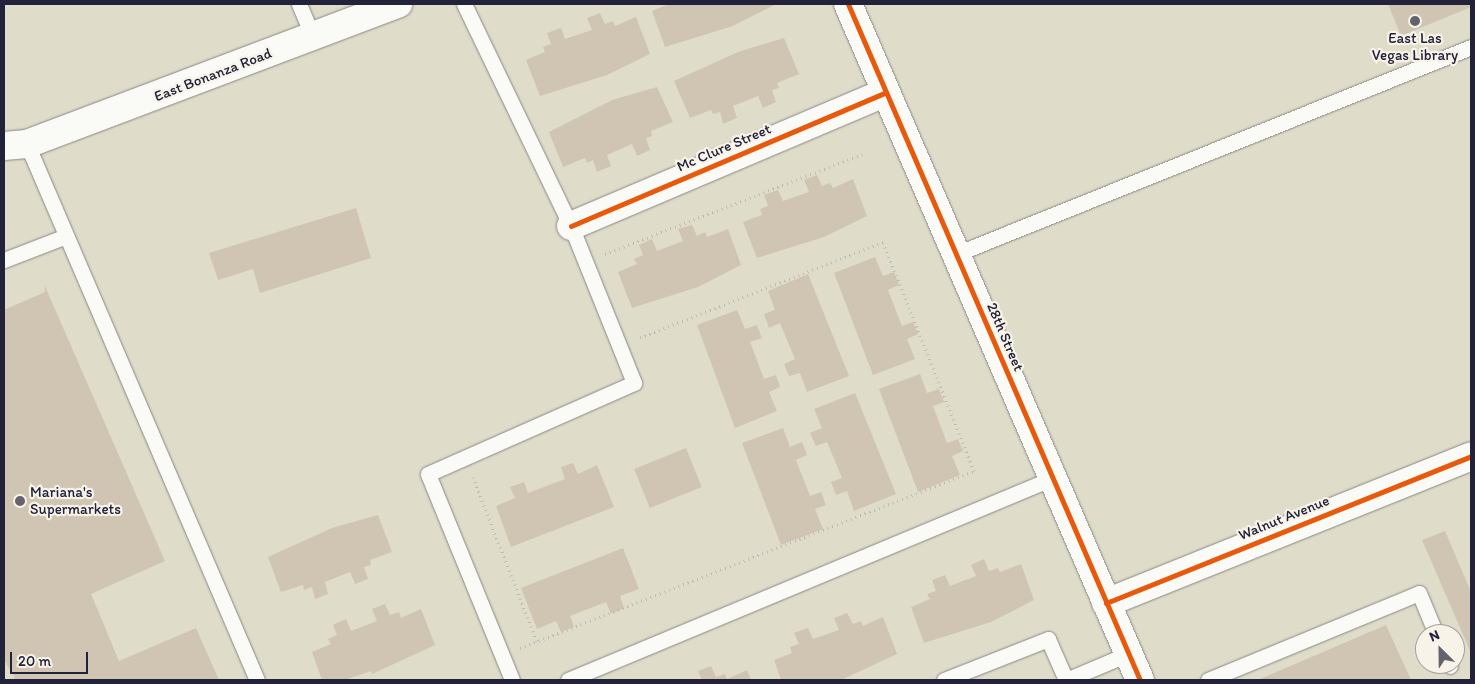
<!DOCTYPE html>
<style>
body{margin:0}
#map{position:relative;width:1475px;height:684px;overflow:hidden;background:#e0dcca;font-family:Itim,sans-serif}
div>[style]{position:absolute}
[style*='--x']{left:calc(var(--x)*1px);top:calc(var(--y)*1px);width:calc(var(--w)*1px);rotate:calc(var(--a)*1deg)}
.building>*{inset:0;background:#d0c5b3;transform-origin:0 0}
.path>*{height:3px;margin-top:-1.5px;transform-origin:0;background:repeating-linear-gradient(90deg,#bbbaba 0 1px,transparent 0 5px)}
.roads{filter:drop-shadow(0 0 1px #8b8884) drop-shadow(0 0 1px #8b8884)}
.service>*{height:15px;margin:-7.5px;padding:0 7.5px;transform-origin:7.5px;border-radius:7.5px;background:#fafaf7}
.minor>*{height:28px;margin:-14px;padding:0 14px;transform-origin:14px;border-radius:14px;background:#fafaf7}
.tertiary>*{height:28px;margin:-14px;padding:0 14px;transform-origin:14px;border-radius:14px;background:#fafaf7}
.secondary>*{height:28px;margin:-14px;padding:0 14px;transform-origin:14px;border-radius:14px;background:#fafaf7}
.cycleway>*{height:5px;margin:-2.5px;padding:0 2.5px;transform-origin:2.5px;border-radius:2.5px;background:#e8590c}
.dots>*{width:14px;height:14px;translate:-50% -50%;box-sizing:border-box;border:2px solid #f7f3e8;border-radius:50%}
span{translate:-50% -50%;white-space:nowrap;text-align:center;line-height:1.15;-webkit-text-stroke:4.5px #f7f3e8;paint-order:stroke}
.poi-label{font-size:15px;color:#22223b}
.left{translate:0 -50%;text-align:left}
.street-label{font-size:15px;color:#22223b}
.frame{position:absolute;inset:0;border:5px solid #22223b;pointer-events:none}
.north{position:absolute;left:1415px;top:624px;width:50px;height:50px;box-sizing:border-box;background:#f7f3e8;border:1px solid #a29fa3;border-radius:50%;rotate:337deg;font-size:14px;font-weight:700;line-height:20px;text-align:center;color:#22223b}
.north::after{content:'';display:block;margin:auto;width:18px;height:22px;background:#64636d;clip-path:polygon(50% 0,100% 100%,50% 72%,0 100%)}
.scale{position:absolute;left:10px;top:652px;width:78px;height:22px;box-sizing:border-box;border:2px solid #22223b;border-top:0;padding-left:6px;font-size:15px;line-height:18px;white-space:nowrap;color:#22223b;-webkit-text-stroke:4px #f7f3e8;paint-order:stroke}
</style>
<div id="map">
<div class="building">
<div style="clip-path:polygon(669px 4px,776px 4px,733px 26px,665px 47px,652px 11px)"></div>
<div style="clip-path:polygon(1388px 4px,1471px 4px,1471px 7px,1401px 36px)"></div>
<div style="clip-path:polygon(600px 13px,605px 24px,613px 21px,615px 26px,636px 17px,650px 54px,607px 75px,540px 96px,526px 60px,545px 52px,543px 47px,551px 44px,547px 33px,561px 28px,565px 39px,592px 30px,587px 18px)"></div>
<div style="clip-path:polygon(784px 38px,799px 74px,777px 83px,779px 88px,772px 90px,776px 102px,763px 108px,758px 96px,733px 106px,737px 118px,723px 124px,720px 112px,713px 114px,711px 110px,690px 118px,674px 81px,738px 52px)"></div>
<div style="clip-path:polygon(657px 87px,673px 122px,651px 131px,652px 136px,646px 138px,650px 150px,637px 156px,632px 144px,607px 155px,611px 166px,597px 172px,593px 160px,587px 163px,585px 158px,563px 167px,549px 132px,612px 100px)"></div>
<div style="clip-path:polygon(817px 175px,822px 186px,830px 183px,833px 188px,853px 179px,867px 216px,824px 237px,757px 258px,743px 222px,762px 215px,760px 209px,768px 206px,764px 195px,778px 190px,783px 201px,809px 192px,804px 180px)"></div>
<div style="clip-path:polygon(356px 208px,371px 258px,260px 293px,253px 269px,218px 280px,209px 253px)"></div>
<div style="clip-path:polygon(692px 225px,697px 236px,705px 232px,707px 237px,728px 229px,741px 265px,698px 287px,632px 308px,618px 272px,637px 264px,634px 259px,643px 255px,639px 245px,652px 239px,657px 251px,683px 241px,678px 229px)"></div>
<div style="clip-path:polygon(875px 257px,883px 276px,894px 272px,899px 285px,888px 290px,902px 326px,913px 322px,918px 334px,907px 339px,915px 359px,873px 375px,834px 273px)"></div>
<div style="clip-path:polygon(808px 274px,849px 376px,807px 392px,800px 373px,789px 376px,784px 364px,795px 359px,780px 323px,769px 328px,764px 314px,775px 310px,768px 291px)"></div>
<div style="clip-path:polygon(44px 284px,165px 561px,91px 594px,119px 661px,196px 628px,219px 680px,11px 680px,15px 678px,4px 660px,4px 310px,45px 292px)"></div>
<div style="clip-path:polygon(737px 310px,745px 329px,757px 325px,762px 338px,750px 342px,764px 379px,776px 375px,780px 387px,769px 392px,777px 411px,735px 428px,697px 325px)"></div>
<div style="clip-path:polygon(920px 374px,927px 393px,939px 389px,944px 402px,933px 406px,947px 443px,958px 439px,963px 451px,952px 456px,960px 475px,918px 492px,879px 389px)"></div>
<div style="clip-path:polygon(855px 393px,896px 494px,854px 511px,847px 491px,836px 495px,831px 482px,842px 478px,827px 442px,816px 446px,810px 433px,822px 428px,814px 409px)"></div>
<div style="clip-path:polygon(783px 428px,790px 447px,802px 442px,807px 455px,796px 460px,810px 496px,821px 492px,826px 505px,815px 509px,823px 529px,781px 545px,742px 443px)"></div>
<div style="left:686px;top:448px;width:42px;height:56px;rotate:68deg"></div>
<div style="clip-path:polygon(573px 463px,578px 474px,597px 465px,614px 507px,511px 547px,496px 506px,515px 498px,510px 487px,524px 482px,528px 493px,565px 479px,561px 467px)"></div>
<div style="clip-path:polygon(378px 515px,392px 552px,370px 560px,371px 565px,364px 567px,368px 579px,355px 584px,350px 572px,325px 582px,328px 594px,315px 599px,312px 587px,304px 590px,303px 585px,281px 592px,268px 557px,332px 528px)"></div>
<div style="clip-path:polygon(1445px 531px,1471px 592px,1471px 653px,1422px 540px)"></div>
<div style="clip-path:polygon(623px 548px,639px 589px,620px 596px,624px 608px,611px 614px,606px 602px,570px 616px,574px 627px,561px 632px,556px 621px,537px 629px,521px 588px)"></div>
<div style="clip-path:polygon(984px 559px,989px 571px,998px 568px,1000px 572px,1021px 564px,1034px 600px,991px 622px,924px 643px,911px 607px,930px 599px,927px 594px,936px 591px,932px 580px,945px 575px,950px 586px,976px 576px,971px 565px)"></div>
<div style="clip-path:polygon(385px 604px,390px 615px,399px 612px,401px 618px,421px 609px,435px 645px,372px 674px,371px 671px,345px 680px,322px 680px,312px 652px,331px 644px,328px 639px,337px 635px,333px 625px,346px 619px,351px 631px,377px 621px,372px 609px)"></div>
<div style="clip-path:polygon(847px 613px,853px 624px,861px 621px,863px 626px,883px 617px,897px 654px,841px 680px,781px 680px,774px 660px,792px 653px,790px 647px,799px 644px,794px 633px,808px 628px,813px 639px,839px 630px,834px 618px)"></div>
<div style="clip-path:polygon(1386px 625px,1411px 680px,1258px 680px)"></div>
<div style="clip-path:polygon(711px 666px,716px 677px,725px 674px,727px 679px,747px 670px,751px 680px,702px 680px,698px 671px)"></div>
</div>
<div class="path">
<div style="--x:605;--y:254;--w:277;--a:-21.2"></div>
<div style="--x:473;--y:477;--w:177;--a:68.8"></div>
<div style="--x:520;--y:648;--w:487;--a:-21.3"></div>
<div style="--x:974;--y:471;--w:246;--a:-111.7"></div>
<div style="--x:883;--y:242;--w:264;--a:158.5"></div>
</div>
<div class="roads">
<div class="service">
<div style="--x:299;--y:4;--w:36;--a:67"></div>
<div style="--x:464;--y:4;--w:246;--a:64.3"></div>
<div style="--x:571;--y:226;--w:169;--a:68.1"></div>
<div style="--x:634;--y:383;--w:225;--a:156.2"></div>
<div style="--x:428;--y:474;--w:222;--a:67.8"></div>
<div style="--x:27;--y:144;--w:583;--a:66.78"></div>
<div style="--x:956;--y:254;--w:555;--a:-21.9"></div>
<div style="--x:4;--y:260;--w:66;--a:-21.2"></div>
<div style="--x:1449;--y:664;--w:2;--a:63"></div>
<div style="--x:568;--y:680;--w:525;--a:-22.61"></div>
<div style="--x:944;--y:680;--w:112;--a:-21.5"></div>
<div style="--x:1048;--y:639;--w:45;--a:66.3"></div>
<div style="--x:1066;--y:680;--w:67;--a:-22.8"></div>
<div style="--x:1208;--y:680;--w:228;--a:-22.4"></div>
<div style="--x:1419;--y:593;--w:44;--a:67.5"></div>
</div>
<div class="minor">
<div style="--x:571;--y:226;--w:342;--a:-23"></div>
<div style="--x:1106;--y:603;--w:393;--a:-21.9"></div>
</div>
<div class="tertiary">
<div style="--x:848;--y:4;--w:736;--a:66.64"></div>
</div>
<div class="secondary">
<div style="--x:4;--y:146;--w:23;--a:-5"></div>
<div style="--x:27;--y:144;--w:397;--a:-20.7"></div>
</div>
</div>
<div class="cycleway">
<div style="--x:848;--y:4;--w:736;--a:66.64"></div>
<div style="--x:571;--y:226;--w:342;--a:-23"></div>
<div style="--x:1106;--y:603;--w:393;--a:-21.9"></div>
</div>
<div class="dots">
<div style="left:1415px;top:21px;background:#64636d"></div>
<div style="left:20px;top:501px;background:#64636d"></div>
</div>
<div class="poi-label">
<span style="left:1415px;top:47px">East Las<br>Vegas Library</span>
<span class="left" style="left:30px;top:501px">Mariana's<br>Supermarkets</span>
</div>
<div class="street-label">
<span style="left:213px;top:75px;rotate:-21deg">East Bonanza Road</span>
<span style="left:724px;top:148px;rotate:-23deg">Mc Clure Street</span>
<span style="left:1005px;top:337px;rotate:67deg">28th Street</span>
<span style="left:1284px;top:518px;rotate:-22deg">Walnut Avenue</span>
</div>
<div class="frame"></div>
<div class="north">N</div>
<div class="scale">20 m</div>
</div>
